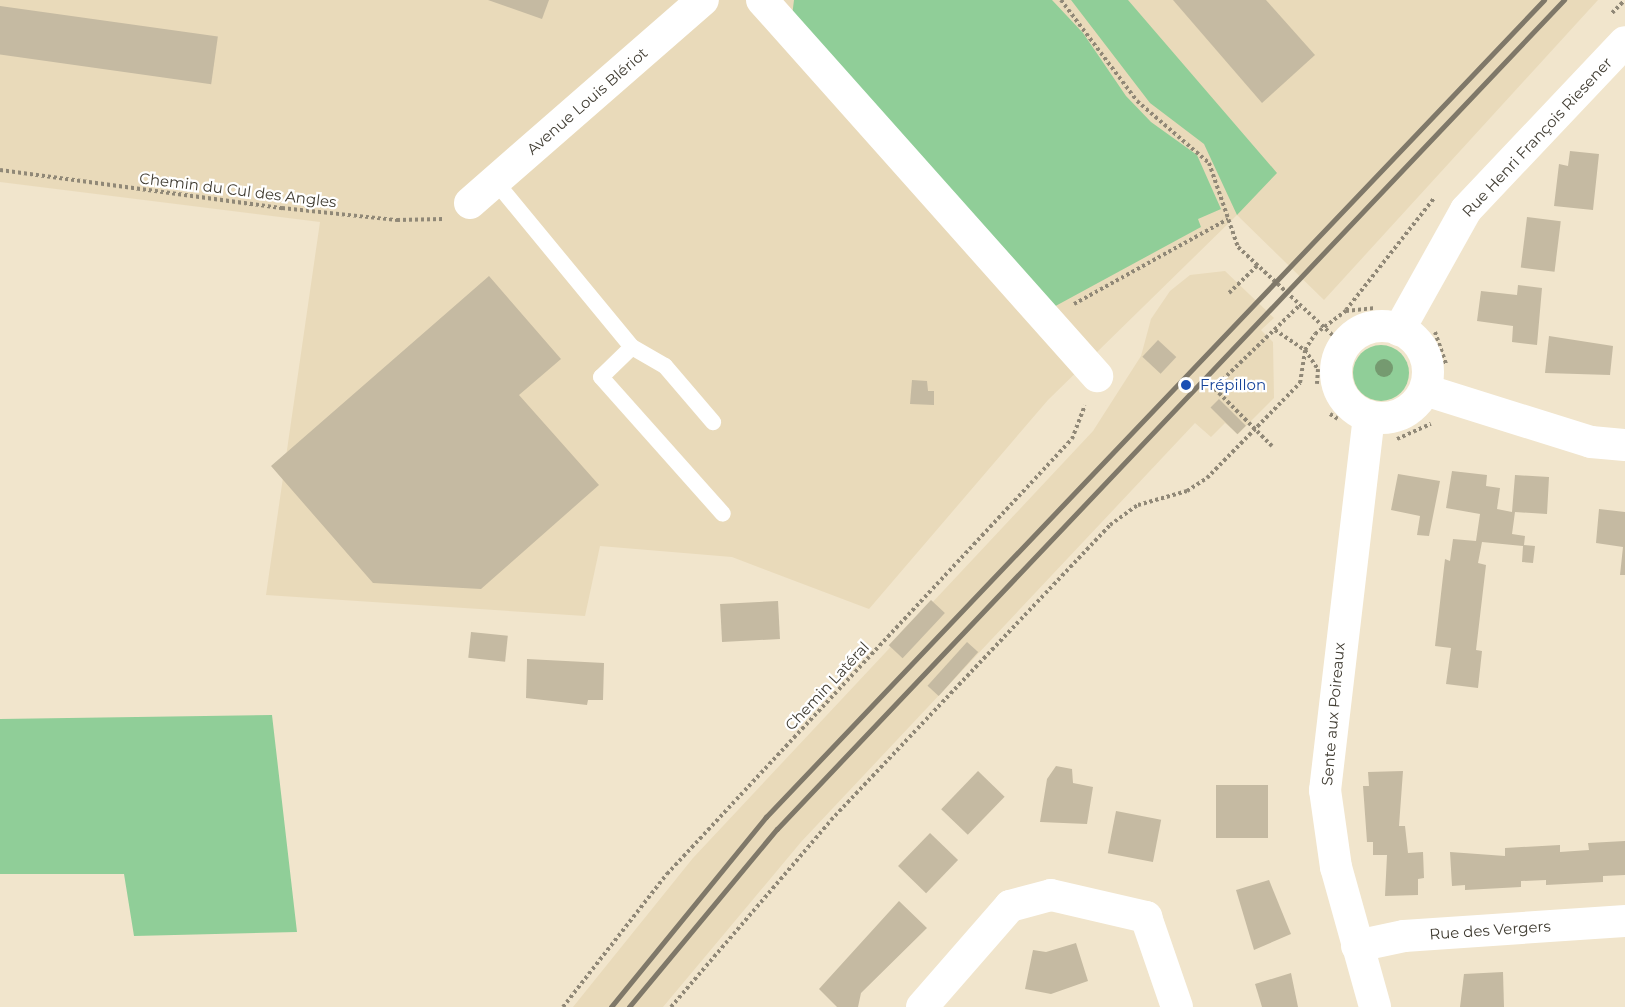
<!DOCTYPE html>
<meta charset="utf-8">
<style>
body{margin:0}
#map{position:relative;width:1625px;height:1007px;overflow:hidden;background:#f1e5cc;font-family:Montserrat,sans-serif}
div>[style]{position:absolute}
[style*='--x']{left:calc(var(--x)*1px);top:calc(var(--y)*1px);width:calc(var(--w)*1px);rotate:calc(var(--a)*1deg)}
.built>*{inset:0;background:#e9daba}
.green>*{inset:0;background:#90ce98}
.round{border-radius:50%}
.building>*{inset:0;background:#c5baa2;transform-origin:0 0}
.path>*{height:4px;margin-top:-2px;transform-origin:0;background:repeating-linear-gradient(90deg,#908877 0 3px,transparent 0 6px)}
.lane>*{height:16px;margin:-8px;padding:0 8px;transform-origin:8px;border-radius:8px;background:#fff}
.street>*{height:32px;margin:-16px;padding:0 16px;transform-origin:16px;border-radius:16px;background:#fff}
.street>.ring{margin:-16px;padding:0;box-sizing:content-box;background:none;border:32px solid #fff;border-radius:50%}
.rail>*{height:4.5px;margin:-2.25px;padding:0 2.25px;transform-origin:2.25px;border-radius:2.25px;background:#7f7869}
.trees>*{width:18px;height:18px;margin:-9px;border-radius:50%;background:#759a70}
.dots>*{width:16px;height:16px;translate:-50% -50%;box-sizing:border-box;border:3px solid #fff;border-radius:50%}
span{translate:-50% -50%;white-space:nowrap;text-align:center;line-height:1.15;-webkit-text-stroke:4.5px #fff;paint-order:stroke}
.street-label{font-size:15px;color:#403c32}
.transit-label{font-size:15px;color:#164399}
.left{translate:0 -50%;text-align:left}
</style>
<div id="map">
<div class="built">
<div style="clip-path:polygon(0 0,1598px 0,1324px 300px,1237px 215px,1048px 400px,869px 609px,732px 557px,600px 546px,585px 616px,266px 595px,320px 222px,0 182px)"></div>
<div style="clip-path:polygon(1225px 271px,1274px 318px,1261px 330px,1273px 342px,1274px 398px,1238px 434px,1225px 423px,1211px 437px,1195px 423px,801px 842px,663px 1007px,573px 1007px,693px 858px,1093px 431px,1141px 356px,1151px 319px,1170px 291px,1190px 275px)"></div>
</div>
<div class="green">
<div style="clip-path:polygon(794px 0,1052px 0,1083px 33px,1126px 96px,1151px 122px,1197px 155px,1221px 209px,1198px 219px,1201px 227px,1050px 309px,792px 16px)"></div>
<div style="clip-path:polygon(1071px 0,1128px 0,1277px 173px,1237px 215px,1204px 144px,1150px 103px)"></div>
<div class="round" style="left:1353px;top:345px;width:56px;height:56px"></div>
<div style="clip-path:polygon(272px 715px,297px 932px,134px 936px,124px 874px,0 874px,0 719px)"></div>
</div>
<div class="building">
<div style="clip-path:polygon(488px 0,549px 0,542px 19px)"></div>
<div style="clip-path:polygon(1173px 0,1266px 0,1315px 55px,1262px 103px)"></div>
<div style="left:0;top:6px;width:220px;height:48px;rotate:8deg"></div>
<div style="clip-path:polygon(1570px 151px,1599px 154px,1593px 210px,1554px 206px,1559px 164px,1568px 166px)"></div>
<div style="left:1527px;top:217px;width:34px;height:51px;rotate:7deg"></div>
<div style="clip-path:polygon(489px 276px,561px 359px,519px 395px,599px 485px,481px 589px,373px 583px,271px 466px)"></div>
<div style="clip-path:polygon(1518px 285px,1542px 288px,1537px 345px,1512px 342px,1513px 326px,1477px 321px,1481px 291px,1517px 295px)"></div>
<div style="clip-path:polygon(1549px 336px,1613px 346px,1610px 375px,1545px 373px)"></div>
<div style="left:1158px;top:340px;width:25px;height:23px;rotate:43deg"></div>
<div style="clip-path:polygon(912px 380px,927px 381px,928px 391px,934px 391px,934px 405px,910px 404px)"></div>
<div style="left:1219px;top:399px;width:38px;height:12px;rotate:45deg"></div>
<div style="clip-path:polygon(1452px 471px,1487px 475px,1486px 486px,1500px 488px,1497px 509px,1512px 512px,1515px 475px,1549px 477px,1547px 514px,1515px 512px,1512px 534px,1525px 536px,1524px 545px,1535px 546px,1533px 563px,1522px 562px,1523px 546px,1482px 542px,1478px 563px,1486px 565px,1476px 650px,1482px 651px,1478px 688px,1446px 684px,1451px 648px,1435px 646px,1445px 559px,1450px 561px,1453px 539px,1476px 541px,1480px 514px,1446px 508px)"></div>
<div style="clip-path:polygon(1398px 474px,1440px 481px,1429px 536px,1417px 535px,1420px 516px,1391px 510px)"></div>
<div style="clip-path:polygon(1599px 509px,1625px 512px,1625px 575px,1620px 575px,1623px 547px,1596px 543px)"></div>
<div style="left:931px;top:600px;width:19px;height:62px;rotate:43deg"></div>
<div style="left:778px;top:601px;width:38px;height:58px;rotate:87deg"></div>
<div style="left:471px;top:632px;width:37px;height:26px;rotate:6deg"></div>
<div style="left:967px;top:642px;width:15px;height:59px;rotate:42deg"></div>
<div style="clip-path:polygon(527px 659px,604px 663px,603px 700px,588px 700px,587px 705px,526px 698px)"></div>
<div style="clip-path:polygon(1056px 766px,1072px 769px,1073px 783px,1093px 787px,1087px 824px,1040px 822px,1047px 779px)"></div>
<div style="left:978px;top:771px;width:37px;height:53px;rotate:44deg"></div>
<div style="clip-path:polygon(1403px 771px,1399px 826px,1405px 826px,1408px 853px,1423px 852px,1424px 878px,1418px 879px,1418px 895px,1385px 896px,1387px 855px,1373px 855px,1373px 842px,1367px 842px,1363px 786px,1369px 786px,1368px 772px)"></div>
<div style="left:1268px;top:785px;width:53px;height:52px;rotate:90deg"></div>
<div style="left:1116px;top:811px;width:46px;height:43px;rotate:11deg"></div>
<div style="left:930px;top:833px;width:39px;height:46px;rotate:44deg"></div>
<div style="clip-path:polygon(1625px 841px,1625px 875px,1603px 876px,1603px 882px,1546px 885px,1546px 880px,1521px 881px,1521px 887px,1465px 890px,1465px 885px,1452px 886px,1450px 852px,1505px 856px,1505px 848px,1560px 845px,1560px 852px,1589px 850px,1588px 843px)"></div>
<div style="clip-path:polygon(1269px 880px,1291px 934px,1254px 950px,1236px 890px)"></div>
<div style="clip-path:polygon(899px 901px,927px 928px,861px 993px,858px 1007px,837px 1007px,819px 989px)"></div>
<div style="clip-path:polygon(1076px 943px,1088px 981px,1051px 994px,1025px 989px,1033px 950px,1046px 952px)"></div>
<div style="clip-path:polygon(1503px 972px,1504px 1007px,1460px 1007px,1464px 974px)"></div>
<div style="clip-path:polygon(1291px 973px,1298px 1007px,1262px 1007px,1255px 984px)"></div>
</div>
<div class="path">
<div style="--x:1061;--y:0;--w:126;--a:53"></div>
<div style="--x:1137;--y:101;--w:95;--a:40.7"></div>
<div style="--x:1209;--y:163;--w:89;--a:71"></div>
<div style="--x:1238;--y:247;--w:145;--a:43"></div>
<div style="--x:1612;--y:13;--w:18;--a:-45"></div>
<div style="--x:0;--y:170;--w:285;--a:7.7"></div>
<div style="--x:282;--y:208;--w:116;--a:6"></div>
<div style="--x:397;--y:220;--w:46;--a:-1.2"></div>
<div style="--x:1229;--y:293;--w:39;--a:-44"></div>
<div style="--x:1074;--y:304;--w:176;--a:-28.9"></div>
<div style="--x:1346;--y:310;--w:142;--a:-51.8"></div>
<div style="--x:1275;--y:330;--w:36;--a:34"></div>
<div style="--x:1305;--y:350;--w:23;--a:56"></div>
<div style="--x:1318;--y:369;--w:15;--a:94"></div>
<div style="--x:1435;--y:332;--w:34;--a:71"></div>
<div style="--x:1330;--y:414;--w:9;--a:32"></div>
<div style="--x:1397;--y:439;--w:37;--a:-24"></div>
<div style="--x:1272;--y:446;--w:82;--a:-135"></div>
<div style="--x:1214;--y:388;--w:118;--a:-44"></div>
<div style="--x:563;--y:1007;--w:169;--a:-52"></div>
<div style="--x:667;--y:874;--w:594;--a:-47.05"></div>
<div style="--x:1072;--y:439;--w:36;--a:-69"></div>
<div style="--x:671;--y:1007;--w:246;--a:-49.4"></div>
<div style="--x:831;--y:820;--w:406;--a:-46.6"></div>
<div style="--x:1110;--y:525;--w:34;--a:-36"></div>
<div style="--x:1138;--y:505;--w:51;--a:-15.9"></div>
<div style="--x:1187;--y:491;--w:24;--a:-33"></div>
<div style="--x:1207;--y:478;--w:133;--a:-45.6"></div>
<div style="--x:1300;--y:383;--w:33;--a:-81"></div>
<div style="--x:1305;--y:350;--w:19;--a:-58"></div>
<div style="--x:1315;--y:334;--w:39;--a:-37"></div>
<div style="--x:1346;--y:311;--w:30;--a:-6"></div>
</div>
<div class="lane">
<div style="--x:495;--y:181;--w:215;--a:50.5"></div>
<div style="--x:632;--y:347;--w:38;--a:30"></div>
<div style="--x:665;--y:366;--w:74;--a:49.4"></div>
<div style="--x:632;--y:347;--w:43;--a:135.9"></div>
<div style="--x:601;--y:377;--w:183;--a:48.3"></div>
</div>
<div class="street">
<div style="--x:762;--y:0;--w:504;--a:48.3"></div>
<div style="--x:470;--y:203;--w:309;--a:-41.1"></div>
<div class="ring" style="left:1336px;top:326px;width:60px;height:60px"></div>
<div style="--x:1399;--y:330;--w:137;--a:-60.8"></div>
<div style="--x:1466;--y:210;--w:231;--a:-46.6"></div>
<div style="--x:1425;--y:390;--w:174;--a:17.4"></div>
<div style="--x:1591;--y:442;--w:34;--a:5"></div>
<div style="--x:1369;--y:416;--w:377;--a:96.7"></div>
<div style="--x:1325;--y:790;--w:78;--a:81.9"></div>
<div style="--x:1336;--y:867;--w:145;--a:74.4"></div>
<div style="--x:1357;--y:946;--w:48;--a:-12"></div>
<div style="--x:1404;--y:936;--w:222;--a:-3.9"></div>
<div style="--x:922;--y:1007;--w:134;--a:-48.9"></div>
<div style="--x:1010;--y:906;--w:42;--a:-15"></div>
<div style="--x:1051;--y:895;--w:98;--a:13"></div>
<div style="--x:1146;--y:917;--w:95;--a:71"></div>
</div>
<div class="rail">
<div style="--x:611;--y:1007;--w:245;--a:-50.8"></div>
<div style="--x:766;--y:817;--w:1128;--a:-46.4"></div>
<div style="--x:629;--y:1007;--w:231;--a:-50.3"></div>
<div style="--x:777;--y:829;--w:1143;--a:-46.49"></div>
</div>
<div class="trees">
<div style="left:1384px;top:368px"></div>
</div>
<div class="dots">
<div style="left:1186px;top:385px;background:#1a4fb4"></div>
</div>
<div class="street-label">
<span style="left:587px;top:101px;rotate:-41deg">Avenue Louis Blériot</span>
<span style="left:1537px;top:137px;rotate:-47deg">Rue Henri François Riesener</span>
<span style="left:238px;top:190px;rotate:7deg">Chemin du Cul des Angles</span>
<span style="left:827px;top:686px;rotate:-47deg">Chemin Latéral</span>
<span style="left:1333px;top:714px;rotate:-85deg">Sente aux Poireaux</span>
<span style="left:1490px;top:930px;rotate:-4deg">Rue des Vergers</span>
</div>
<div class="transit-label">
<span class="left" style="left:1200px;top:385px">Frépillon</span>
</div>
</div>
